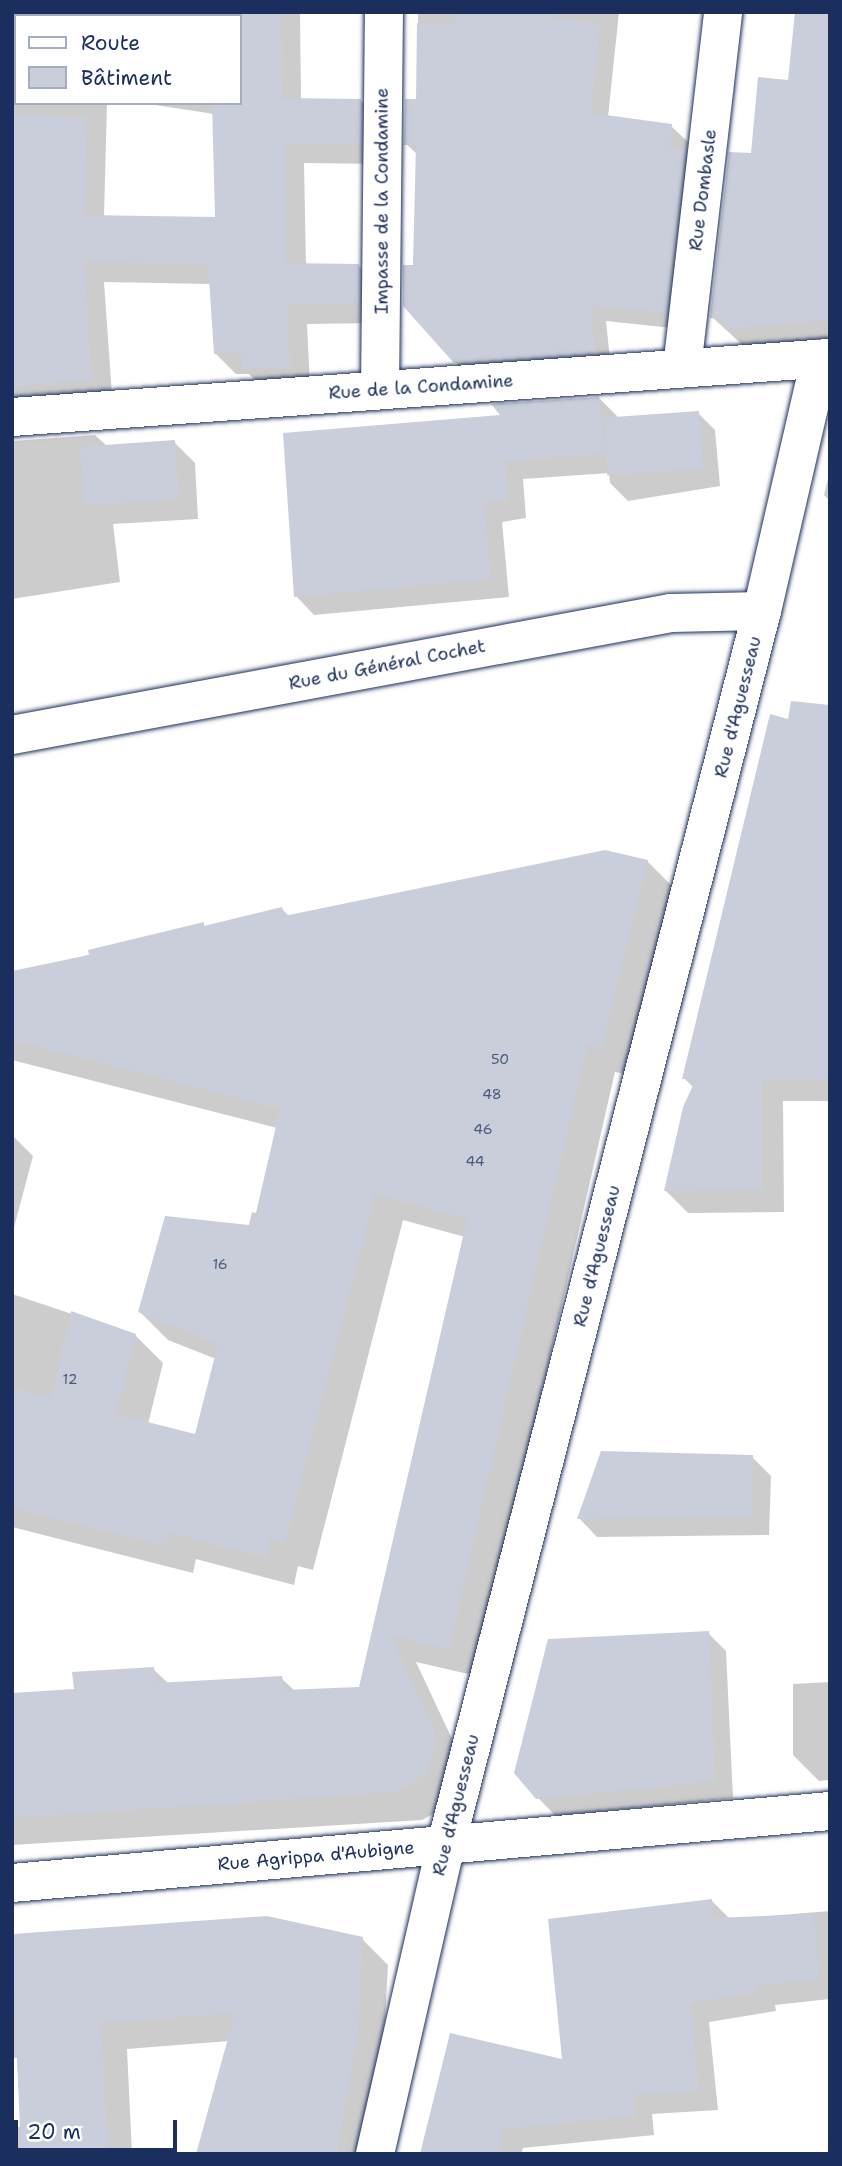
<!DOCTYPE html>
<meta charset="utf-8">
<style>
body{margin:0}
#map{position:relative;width:842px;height:2166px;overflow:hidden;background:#fff;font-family:"Shantell Sans",sans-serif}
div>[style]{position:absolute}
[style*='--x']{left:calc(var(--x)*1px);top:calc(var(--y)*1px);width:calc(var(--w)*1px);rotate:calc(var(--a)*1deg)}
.shadow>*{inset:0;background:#0003}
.building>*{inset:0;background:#caceda;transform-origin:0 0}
.roads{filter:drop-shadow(0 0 2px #1b2f5e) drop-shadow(0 0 2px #1b2f5e)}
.minor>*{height:38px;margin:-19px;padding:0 19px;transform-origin:19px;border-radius:19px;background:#fff}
span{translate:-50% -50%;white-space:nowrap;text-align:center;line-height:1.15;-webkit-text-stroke:5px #fff;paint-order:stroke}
.number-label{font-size:14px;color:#47577d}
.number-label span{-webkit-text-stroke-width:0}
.street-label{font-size:18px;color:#1b2f5e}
.frame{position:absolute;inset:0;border:14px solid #1b2f5e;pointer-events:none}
.legend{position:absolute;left:14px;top:14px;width:228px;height:91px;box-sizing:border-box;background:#fff;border:2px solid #a4acbf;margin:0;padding:9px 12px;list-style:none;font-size:21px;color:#1b2f5e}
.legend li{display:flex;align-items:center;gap:14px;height:35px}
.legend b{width:35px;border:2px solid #a4acbf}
.scale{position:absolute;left:14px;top:2120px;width:163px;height:32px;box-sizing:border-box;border:4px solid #1b2f5e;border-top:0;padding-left:9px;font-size:21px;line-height:24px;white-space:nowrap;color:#1b2f5e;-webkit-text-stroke:5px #fff;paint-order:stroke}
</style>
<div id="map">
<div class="shadow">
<div style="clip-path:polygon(evenodd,12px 12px,300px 12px,301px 100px,360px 100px,381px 121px,380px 164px,304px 163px,306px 265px,359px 266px,379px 287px,379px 323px,307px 324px,310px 386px,264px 389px,249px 374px,236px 374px,216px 354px,211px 284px,104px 282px,113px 409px,12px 428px,12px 12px,16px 16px,240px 16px,240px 103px,142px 103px,214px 114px,217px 218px,104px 217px,107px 103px,16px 103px,16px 16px)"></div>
<div style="clip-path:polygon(418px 12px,619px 12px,608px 117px,671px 126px,688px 142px,687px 154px,701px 168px,682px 329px,606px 321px,611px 369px,472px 379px,455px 362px,415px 267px,418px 155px,406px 144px,418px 101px)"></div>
<div style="clip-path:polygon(830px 12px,830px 345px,749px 351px,712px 317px,790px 82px)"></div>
<div style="clip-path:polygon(599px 398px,619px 418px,698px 413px,715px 430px,720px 486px,628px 501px,610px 483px,609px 473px,523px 479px,526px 518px,502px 522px,509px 597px,314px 615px,296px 596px,504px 416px)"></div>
<div style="clip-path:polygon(12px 435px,13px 441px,95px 435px,107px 446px,174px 442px,195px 463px,198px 519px,113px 524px,120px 582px,12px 599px)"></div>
<div style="clip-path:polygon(830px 471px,830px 501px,824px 495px)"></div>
<div style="clip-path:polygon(830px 707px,830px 1101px,783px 1101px,784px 1212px,688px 1213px,666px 1191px,694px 1088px,684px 1078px,789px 721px)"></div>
<div style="clip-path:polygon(647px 861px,675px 889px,630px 1075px,615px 1072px,477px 1676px,416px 1662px,461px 1758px,448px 1806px,422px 1820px,12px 1845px,12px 1694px,76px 1691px,153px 1669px,169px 1684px,281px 1678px,295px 1691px,361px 1688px,465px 1237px,403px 1220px,313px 1570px,298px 1566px,294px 1585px,196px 1559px,193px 1573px,12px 1527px,12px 1294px,135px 1335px,163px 1363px,148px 1424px,196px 1436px,216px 1359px,168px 1340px,140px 1312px,250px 1227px,257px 1216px,277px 1128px,12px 1060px,12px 973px,282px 909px,289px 916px)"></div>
<div style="clip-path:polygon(12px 1135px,33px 1156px,12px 1235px)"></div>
<div style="clip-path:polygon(752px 1457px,771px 1476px,769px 1535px,597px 1537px,579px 1518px)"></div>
<div style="clip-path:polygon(708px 1633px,726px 1651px,733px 1798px,556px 1816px,537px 1797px)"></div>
<div style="clip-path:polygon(830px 1682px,830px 1780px,819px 1781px,793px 1755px,793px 1684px)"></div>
<div style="clip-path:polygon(712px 1901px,730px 1919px,830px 1911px,830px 1999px,775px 2005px,776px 2011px,709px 2022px,718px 2110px,652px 2114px,654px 2135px,523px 2148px,521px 2154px,422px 2154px,564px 2061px)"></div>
<div style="clip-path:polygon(12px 1936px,362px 1939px,388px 1965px,383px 2057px,367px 2154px,198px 2154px,229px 2041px,127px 2049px,132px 2154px,12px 2154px,12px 2127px,21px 2127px,17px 2058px,12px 2058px)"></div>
</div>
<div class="building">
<div style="clip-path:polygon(240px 12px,281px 12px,282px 98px,361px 99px,361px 144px,284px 143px,286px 263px,359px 264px,359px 303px,287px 305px,290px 367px,242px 369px,241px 353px,214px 354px,208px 264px,84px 262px,92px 379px,12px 387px,12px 115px,87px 118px,84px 215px,215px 217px,212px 103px,240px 103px)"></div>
<div style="clip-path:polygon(457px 12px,553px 12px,553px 19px,600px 23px,591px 113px,672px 124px,670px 149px,685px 150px,666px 313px,591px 305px,595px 353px,454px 363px,403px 306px,403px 265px,413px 265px,416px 145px,404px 145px,405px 99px,416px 99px,417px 23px,457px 23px)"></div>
<div style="clip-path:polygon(795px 12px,830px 12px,830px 320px,724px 329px,726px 319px,710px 318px,729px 152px,751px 153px,758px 77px,788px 80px)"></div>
<div style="clip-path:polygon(599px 397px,605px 454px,505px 461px,508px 500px,484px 503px,491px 579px,294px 597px,283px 433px,500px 415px,491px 404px)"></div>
<div style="left:699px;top:411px;width:58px;height:96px;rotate:86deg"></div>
<div style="left:175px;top:440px;width:59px;height:95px;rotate:86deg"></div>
<div style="clip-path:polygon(791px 701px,830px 705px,830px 1079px,762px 1079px,762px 1190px,664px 1191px,683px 1107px,696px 1079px,682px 1079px,770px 714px,788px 719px)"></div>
<div style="clip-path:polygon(605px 850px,648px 860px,602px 1048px,587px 1045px,449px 1649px,390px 1635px,434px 1729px,435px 1747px,427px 1771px,412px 1785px,394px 1792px,12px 1818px,12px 1693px,74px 1689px,72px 1672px,154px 1667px,156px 1683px,282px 1676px,284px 1690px,359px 1687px,467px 1219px,375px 1194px,285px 1543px,270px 1539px,266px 1558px,168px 1532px,166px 1546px,12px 1508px,12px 1388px,51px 1398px,71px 1311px,136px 1334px,116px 1414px,195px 1434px,218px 1344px,138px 1312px,165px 1216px,249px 1225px,252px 1212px,256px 1213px,280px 1109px,12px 1040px,12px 971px,89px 955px,88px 950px,204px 922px,204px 926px,282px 907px,284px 916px)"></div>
<div style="clip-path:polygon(601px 1451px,753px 1455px,751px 1516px,577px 1519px)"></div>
<div style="clip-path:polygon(709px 1631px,715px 1781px,536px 1799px,514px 1773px,548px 1639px)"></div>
<div style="clip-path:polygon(712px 1899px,714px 1918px,814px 1914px,819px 1979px,757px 1986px,758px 1992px,690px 2003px,699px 2091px,633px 2095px,636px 2116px,503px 2129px,498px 2154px,420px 2154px,450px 2033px,562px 2059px,548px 1919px)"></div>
<div style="clip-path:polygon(267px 1916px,363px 1937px,358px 2030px,337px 2154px,196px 2154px,235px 2013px,101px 2023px,108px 2154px,21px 2154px,12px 1934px)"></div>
</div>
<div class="roads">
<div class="minor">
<div style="--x:682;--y:368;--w:358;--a:-83.4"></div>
<div style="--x:380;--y:390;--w:378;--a:-89.4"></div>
<div style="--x:12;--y:417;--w:820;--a:-4.13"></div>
<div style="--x:12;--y:735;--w:670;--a:-10.49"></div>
<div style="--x:671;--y:613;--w:91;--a:-1.3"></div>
<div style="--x:12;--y:1883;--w:821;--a:-5.03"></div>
<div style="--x:375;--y:2154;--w:317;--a:-77.1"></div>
<div style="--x:446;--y:1845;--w:1274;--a:-75.64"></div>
<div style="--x:762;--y:611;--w:259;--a:-77"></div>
</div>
</div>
<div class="number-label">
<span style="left:500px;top:1059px">50</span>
<span style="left:492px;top:1094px">48</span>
<span style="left:483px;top:1129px">46</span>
<span style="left:475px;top:1161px">44</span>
<span style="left:220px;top:1264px">16</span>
<span style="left:70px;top:1379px">12</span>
</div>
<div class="street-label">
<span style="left:703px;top:190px;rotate:-83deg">Rue Dombasle</span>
<span style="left:382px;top:201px;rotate:-90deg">Impasse de la Condamine</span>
<span style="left:421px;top:387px;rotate:-4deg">Rue de la Condamine</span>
<span style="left:387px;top:665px;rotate:-11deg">Rue du Général Cochet</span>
<span style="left:738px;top:707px;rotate:-76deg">Rue d'Aguesseau</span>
<span style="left:597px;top:1256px;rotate:-76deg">Rue d'Aguesseau</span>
<span style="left:456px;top:1805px;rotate:-76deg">Rue d'Aguesseau</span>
<span style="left:316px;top:1856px;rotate:-5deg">Rue Agrippa d'Aubigne</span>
</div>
<div class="frame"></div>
<ul class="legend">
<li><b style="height:9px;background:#fff"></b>Route</li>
<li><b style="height:19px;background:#caceda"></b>Bâtiment</li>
</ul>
<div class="scale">20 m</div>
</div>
